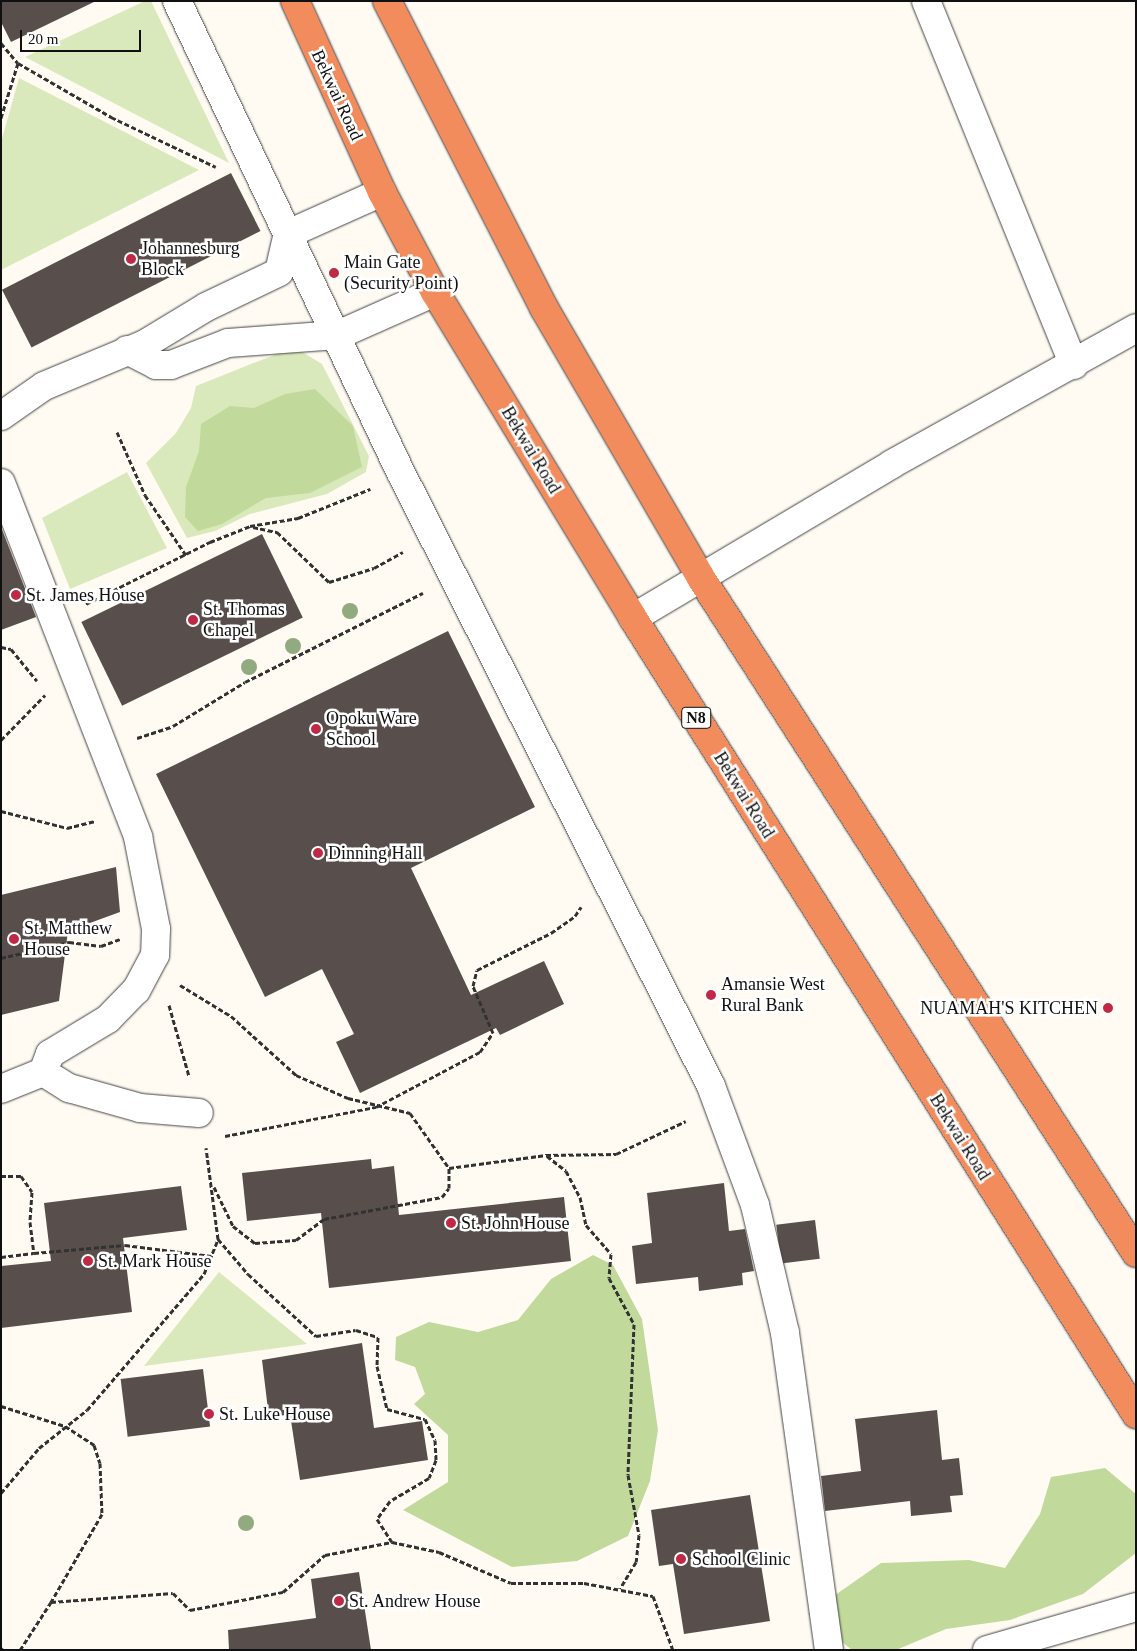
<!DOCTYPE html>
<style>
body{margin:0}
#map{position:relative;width:1137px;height:1651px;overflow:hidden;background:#fffbf3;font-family:Georgia,serif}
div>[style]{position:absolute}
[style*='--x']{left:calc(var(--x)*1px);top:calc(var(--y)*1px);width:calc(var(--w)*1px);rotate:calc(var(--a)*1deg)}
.green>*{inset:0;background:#dae9bc}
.forest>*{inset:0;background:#c1da9b}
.building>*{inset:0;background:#584f4c;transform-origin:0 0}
.path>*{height:3px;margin-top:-1.5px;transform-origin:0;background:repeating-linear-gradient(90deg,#323232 0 5px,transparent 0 7.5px)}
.roads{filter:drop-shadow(0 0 1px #434343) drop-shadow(0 0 1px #434343)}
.minor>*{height:28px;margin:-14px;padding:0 14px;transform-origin:14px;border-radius:14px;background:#fff}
.highway>*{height:28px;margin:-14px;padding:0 14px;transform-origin:14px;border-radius:14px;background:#f28c5d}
.trees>*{width:16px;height:16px;margin:-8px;border-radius:50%;background:#92aa7f}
.dots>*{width:14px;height:14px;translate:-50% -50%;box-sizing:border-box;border:2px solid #fff;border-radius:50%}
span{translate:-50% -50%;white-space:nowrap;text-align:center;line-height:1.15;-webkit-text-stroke:5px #fff;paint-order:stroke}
.shield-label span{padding:1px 4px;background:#fff;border:1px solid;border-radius:4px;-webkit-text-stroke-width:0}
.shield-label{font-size:16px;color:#101010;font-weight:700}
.street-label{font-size:18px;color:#101010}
.poi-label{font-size:18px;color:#101010}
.left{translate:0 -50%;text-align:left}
.right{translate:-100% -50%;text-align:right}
.frame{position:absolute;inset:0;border:2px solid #101010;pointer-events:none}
.scale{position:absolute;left:20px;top:30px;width:121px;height:22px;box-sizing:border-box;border:2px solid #101010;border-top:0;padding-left:6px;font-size:15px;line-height:18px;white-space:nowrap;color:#101010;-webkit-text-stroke:4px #fff;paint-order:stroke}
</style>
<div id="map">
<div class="green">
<div style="clip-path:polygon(145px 1px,151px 1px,229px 163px,25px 57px)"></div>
<div style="clip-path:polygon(19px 78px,199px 170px,1px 270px,1px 142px)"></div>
<div style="clip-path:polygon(294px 347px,322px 364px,369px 456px,366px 472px,327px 494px,250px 514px,215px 531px,187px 538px,146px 463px,176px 433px,191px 408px,196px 386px)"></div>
<div style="clip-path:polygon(127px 472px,167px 548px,70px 589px,42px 518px)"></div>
<div style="clip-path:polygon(219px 1272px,307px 1344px,144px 1366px)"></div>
</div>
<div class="forest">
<div style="clip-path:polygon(315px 389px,353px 426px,362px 467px,310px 493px,266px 498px,222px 524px,198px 531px,185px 517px,186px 487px,199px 451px,201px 424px,230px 406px,254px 408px,285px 394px)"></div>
<div style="clip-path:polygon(593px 1255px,613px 1265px,642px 1319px,658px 1430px,650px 1481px,628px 1536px,577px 1561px,512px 1567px,403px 1510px,448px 1482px,448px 1435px,414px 1404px,425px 1394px,415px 1367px,395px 1360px,396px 1337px,429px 1322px,478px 1332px,518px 1320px,551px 1279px)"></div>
<div style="clip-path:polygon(1105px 1468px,1136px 1494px,1136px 1553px,1083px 1594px,1010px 1620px,946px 1629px,896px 1650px,852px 1650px,808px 1614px,881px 1563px,969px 1560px,1005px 1568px,1040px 1514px,1051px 1477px)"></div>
</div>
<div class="building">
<div style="clip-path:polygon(1px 1px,96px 1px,11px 42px,1px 22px)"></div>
<div style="left:231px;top:173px;width:65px;height:257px;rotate:63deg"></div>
<div style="clip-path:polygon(1px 527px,36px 617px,1px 630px)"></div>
<div style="left:262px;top:534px;width:93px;height:201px;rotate:64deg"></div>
<div style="clip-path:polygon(448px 631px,535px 807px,411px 868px,471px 995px,544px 961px,564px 1004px,500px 1035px,496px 1028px,360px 1093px,336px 1042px,354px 1034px,322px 969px,265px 997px,156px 774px)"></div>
<div style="clip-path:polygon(116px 867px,120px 912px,68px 931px,59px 1001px,1px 1015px,1px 895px)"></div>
<div style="clip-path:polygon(371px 1159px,372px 1169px,394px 1166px,399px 1215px,564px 1197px,571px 1261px,329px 1288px,321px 1213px,247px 1221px,242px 1173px)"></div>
<div style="clip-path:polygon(724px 1183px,729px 1231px,745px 1229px,754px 1271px,742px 1273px,743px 1285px,699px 1291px,698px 1277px,636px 1284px,632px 1246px,652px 1243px,647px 1193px)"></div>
<div style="clip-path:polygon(181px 1186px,187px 1230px,123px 1238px,132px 1312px,1px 1328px,1px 1266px,51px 1261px,44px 1203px)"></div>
<div style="left:815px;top:1220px;width:39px;height:39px;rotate:83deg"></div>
<div style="clip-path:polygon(362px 1343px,374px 1428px,422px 1421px,428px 1460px,300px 1480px,290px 1414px,269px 1418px,262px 1360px)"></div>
<div style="left:203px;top:1369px;width:58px;height:83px;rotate:83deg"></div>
<div style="clip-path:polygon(937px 1410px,942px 1460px,959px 1458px,963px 1495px,950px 1496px,952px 1512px,911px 1516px,910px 1501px,825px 1511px,821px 1476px,861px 1471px,855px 1419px)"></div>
<div style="clip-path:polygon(750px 1495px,770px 1621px,684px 1634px,673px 1564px,659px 1566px,651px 1510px)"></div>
<div style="clip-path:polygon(359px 1572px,371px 1650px,229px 1650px,228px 1630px,316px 1618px,311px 1579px)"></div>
</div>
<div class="path">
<div style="--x:1;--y:43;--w:26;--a:50"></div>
<div style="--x:18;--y:63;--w:58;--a:107.2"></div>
<div style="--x:18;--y:63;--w:108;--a:30.1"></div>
<div style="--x:111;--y:117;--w:116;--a:25.5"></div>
<div style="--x:117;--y:432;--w:69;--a:66"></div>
<div style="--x:145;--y:495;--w:73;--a:55.7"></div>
<div style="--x:253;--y:527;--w:25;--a:12"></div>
<div style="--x:277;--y:532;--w:72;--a:43.9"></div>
<div style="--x:329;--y:582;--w:47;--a:-17.3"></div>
<div style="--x:374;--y:568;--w:33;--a:-29"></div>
<div style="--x:86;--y:604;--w:139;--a:-26.6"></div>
<div style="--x:210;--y:542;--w:43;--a:-21.8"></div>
<div style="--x:250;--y:526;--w:49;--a:-9.5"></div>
<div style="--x:298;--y:518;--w:78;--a:-21.9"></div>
<div style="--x:1;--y:647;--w:10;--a:11"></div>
<div style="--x:11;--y:649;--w:41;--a:50.9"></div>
<div style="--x:137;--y:738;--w:38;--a:-18"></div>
<div style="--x:173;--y:726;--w:84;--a:-31.4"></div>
<div style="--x:245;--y:682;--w:199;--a:-26.6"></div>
<div style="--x:1;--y:740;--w:63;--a:-45.6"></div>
<div style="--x:1;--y:811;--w:68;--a:14.4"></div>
<div style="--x:67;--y:828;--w:29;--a:-14"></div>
<div style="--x:1;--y:958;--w:70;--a:-13.2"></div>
<div style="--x:69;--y:942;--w:32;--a:7"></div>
<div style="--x:101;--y:946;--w:20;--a:-20"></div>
<div style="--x:180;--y:985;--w:60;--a:31.3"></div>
<div style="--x:231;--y:1016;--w:88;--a:42.2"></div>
<div style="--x:296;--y:1075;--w:57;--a:23.9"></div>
<div style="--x:348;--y:1098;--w:64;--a:13.6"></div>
<div style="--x:410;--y:1113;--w:67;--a:54.7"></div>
<div style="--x:449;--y:1168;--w:98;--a:-7.6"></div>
<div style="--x:546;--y:1155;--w:70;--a:-0.8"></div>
<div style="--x:616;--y:1154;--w:77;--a:-25.2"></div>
<div style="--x:169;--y:1005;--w:74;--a:74.3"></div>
<div style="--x:225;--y:1136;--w:154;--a:-10.9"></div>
<div style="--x:376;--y:1107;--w:118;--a:-27.9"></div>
<div style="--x:480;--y:1052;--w:23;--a:-56"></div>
<div style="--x:493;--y:1033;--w:51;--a:-113.1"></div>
<div style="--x:473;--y:986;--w:16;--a:-76"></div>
<div style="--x:477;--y:970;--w:83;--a:-26.6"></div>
<div style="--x:551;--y:933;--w:29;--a:-35"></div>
<div style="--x:575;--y:916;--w:11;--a:-56"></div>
<div style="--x:547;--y:1156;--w:24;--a:38"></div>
<div style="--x:566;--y:1171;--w:30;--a:62"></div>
<div style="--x:580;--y:1197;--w:29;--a:78"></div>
<div style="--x:586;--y:1225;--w:38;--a:49"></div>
<div style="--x:611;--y:1254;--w:24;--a:95"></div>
<div style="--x:609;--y:1278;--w:52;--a:61.5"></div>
<div style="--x:634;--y:1324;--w:151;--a:92.3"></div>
<div style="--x:628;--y:1475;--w:61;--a:79.6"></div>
<div style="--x:639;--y:1535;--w:27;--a:96"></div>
<div style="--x:636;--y:1562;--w:31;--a:121"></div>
<div style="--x:1;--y:1176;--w:20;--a:0"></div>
<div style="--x:21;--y:1176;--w:19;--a:55"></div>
<div style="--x:32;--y:1192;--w:30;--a:94"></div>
<div style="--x:30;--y:1222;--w:31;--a:83"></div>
<div style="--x:34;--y:1253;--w:91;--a:-5"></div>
<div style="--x:125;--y:1245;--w:87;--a:7.3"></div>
<div style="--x:214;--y:1187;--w:43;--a:64"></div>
<div style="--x:233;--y:1226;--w:28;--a:38"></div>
<div style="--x:255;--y:1243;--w:41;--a:-4.2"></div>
<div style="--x:296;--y:1240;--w:35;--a:-37"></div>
<div style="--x:324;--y:1219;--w:120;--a:-10.6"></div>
<div style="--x:442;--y:1197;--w:11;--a:-52"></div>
<div style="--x:449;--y:1188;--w:20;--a:-90"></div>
<div style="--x:218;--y:1239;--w:46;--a:49.4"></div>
<div style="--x:248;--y:1274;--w:92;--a:42.4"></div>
<div style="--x:316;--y:1336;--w:40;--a:-8.5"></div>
<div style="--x:356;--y:1330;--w:23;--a:18"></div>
<div style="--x:378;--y:1337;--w:29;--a:92"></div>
<div style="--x:377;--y:1366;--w:44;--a:76.9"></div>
<div style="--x:387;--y:1409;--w:39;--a:15"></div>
<div style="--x:425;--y:1419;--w:23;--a:65"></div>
<div style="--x:435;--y:1440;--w:20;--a:87"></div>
<div style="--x:436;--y:1460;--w:19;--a:111"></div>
<div style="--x:429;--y:1478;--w:45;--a:149.5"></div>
<div style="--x:390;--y:1501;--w:22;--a:126"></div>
<div style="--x:377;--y:1519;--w:27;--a:57"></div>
<div style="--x:392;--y:1542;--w:48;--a:12"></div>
<div style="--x:439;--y:1552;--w:78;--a:23.3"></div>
<div style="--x:511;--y:1583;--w:73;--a:0"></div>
<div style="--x:584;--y:1583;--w:70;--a:10.7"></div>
<div style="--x:653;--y:1596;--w:58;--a:69.7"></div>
<div style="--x:1;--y:1257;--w:33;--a:-7"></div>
<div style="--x:1;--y:1406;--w:67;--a:17.4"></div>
<div style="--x:65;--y:1426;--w:35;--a:33"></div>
<div style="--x:94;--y:1445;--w:19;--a:72"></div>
<div style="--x:100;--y:1463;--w:51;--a:87.8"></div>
<div style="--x:102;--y:1514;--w:102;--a:120.1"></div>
<div style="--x:1;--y:1493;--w:59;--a:-49.8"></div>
<div style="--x:39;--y:1448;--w:61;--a:-38.4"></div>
<div style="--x:87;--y:1410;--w:179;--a:-49.3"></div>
<div style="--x:204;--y:1274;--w:38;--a:-68"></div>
<div style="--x:218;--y:1239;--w:92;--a:-97.5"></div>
<div style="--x:1;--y:1648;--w:3;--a:45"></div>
<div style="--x:20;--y:1650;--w:57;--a:-57.1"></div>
<div style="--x:51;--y:1602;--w:122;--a:-4.2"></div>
<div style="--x:173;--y:1593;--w:24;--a:45"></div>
<div style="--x:190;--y:1610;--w:95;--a:-11"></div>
<div style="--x:283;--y:1592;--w:56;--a:-41.4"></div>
<div style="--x:325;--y:1555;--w:68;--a:-11"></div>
</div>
<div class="roads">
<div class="minor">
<div style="--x:177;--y:1;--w:520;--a:64.62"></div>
<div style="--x:400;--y:471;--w:689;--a:63.17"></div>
<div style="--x:711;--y:1086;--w:127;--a:69.7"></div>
<div style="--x:755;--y:1205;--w:131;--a:76.8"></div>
<div style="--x:785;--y:1333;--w:320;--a:82.1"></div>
<div style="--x:926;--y:1;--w:393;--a:67.9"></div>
<div style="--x:127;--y:350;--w:33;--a:27"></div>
<div style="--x:156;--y:365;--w:15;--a:0"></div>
<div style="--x:171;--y:365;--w:61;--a:-21.1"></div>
<div style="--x:228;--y:343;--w:110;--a:-4.2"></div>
<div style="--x:338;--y:335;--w:106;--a:-23.9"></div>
<div style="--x:1;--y:416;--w:52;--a:-34.9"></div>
<div style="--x:44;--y:386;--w:109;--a:-22.6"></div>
<div style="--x:145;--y:344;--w:71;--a:-31.2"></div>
<div style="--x:206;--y:307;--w:81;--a:-25.6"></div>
<div style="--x:279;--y:272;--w:39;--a:-77"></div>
<div style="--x:288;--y:234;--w:103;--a:-24.1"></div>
<div style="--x:1;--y:483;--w:380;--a:68.8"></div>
<div style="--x:138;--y:837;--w:94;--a:78.9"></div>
<div style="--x:156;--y:929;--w:26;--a:92"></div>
<div style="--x:155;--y:955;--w:40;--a:118"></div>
<div style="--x:136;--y:990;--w:40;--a:134"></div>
<div style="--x:108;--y:1019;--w:68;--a:148.9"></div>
<div style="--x:50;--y:1054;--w:19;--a:111"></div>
<div style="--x:43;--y:1072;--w:45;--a:158"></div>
<div style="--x:633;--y:618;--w:301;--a:-30.7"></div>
<div style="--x:892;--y:464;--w:279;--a:-29.1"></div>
<div style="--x:43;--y:1072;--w:31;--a:32"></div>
<div style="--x:69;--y:1088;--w:74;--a:15.7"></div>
<div style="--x:140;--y:1108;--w:59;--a:4.8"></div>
<div style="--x:987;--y:1650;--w:155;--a:-16.1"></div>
</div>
<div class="highway">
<div style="--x:295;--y:1;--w:210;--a:65.5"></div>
<div style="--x:382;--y:192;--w:113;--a:62.1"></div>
<div style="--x:435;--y:292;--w:381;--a:58.7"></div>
<div style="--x:633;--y:618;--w:942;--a:57.71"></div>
<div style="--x:387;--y:1;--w:345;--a:62.9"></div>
<div style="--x:544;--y:308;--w:312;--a:59.8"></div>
<div style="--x:701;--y:578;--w:803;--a:57.2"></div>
</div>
</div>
<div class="trees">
<div style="left:350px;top:611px"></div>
<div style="left:293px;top:646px"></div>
<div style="left:249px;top:667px"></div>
<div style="left:246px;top:1523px"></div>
</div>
<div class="dots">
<div style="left:131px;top:259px;background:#bf2945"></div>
<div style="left:334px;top:273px;background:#bf2945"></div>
<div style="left:16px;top:595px;background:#bf2945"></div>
<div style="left:193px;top:620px;background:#bf2945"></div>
<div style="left:316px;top:729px;background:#bf2945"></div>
<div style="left:318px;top:853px;background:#bf2945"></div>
<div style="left:14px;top:939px;background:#bf2945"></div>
<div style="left:711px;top:995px;background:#bf2945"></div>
<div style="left:1108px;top:1008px;background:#bf2945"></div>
<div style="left:451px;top:1223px;background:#bf2945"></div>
<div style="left:88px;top:1261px;background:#bf2945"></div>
<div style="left:209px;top:1414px;background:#bf2945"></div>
<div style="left:681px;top:1559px;background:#bf2945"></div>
<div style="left:339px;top:1601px;background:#bf2945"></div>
</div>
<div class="shield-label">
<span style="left:696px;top:718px">N8</span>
</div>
<div class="street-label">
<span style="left:337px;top:95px;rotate:65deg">Bekwai Road</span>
<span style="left:531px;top:450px;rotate:59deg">Bekwai Road</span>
<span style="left:744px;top:795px;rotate:58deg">Bekwai Road</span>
<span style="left:960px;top:1137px;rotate:58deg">Bekwai Road</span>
</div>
<div class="poi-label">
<span class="left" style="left:141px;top:259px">Johannesburg<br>Block</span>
<span class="left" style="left:344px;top:273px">Main Gate<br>(Security Point)</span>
<span class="left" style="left:26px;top:595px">St. James House</span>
<span class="left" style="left:203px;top:620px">St. Thomas<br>Chapel</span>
<span class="left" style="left:326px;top:729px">Opoku Ware<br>School</span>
<span class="left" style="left:328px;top:853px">Dinning Hall</span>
<span class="left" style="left:24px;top:939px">St. Matthew<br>House</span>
<span class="left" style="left:721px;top:995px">Amansie West<br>Rural Bank</span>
<span class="right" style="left:1098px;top:1008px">NUAMAH'S KITCHEN</span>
<span class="left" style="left:461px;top:1223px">St. John House</span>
<span class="left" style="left:98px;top:1261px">St. Mark House</span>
<span class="left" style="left:219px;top:1414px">St. Luke House</span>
<span class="left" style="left:692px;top:1559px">School Clinic</span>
<span class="left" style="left:349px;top:1601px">St. Andrew House</span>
</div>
<div class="frame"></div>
<div class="scale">20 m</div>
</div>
